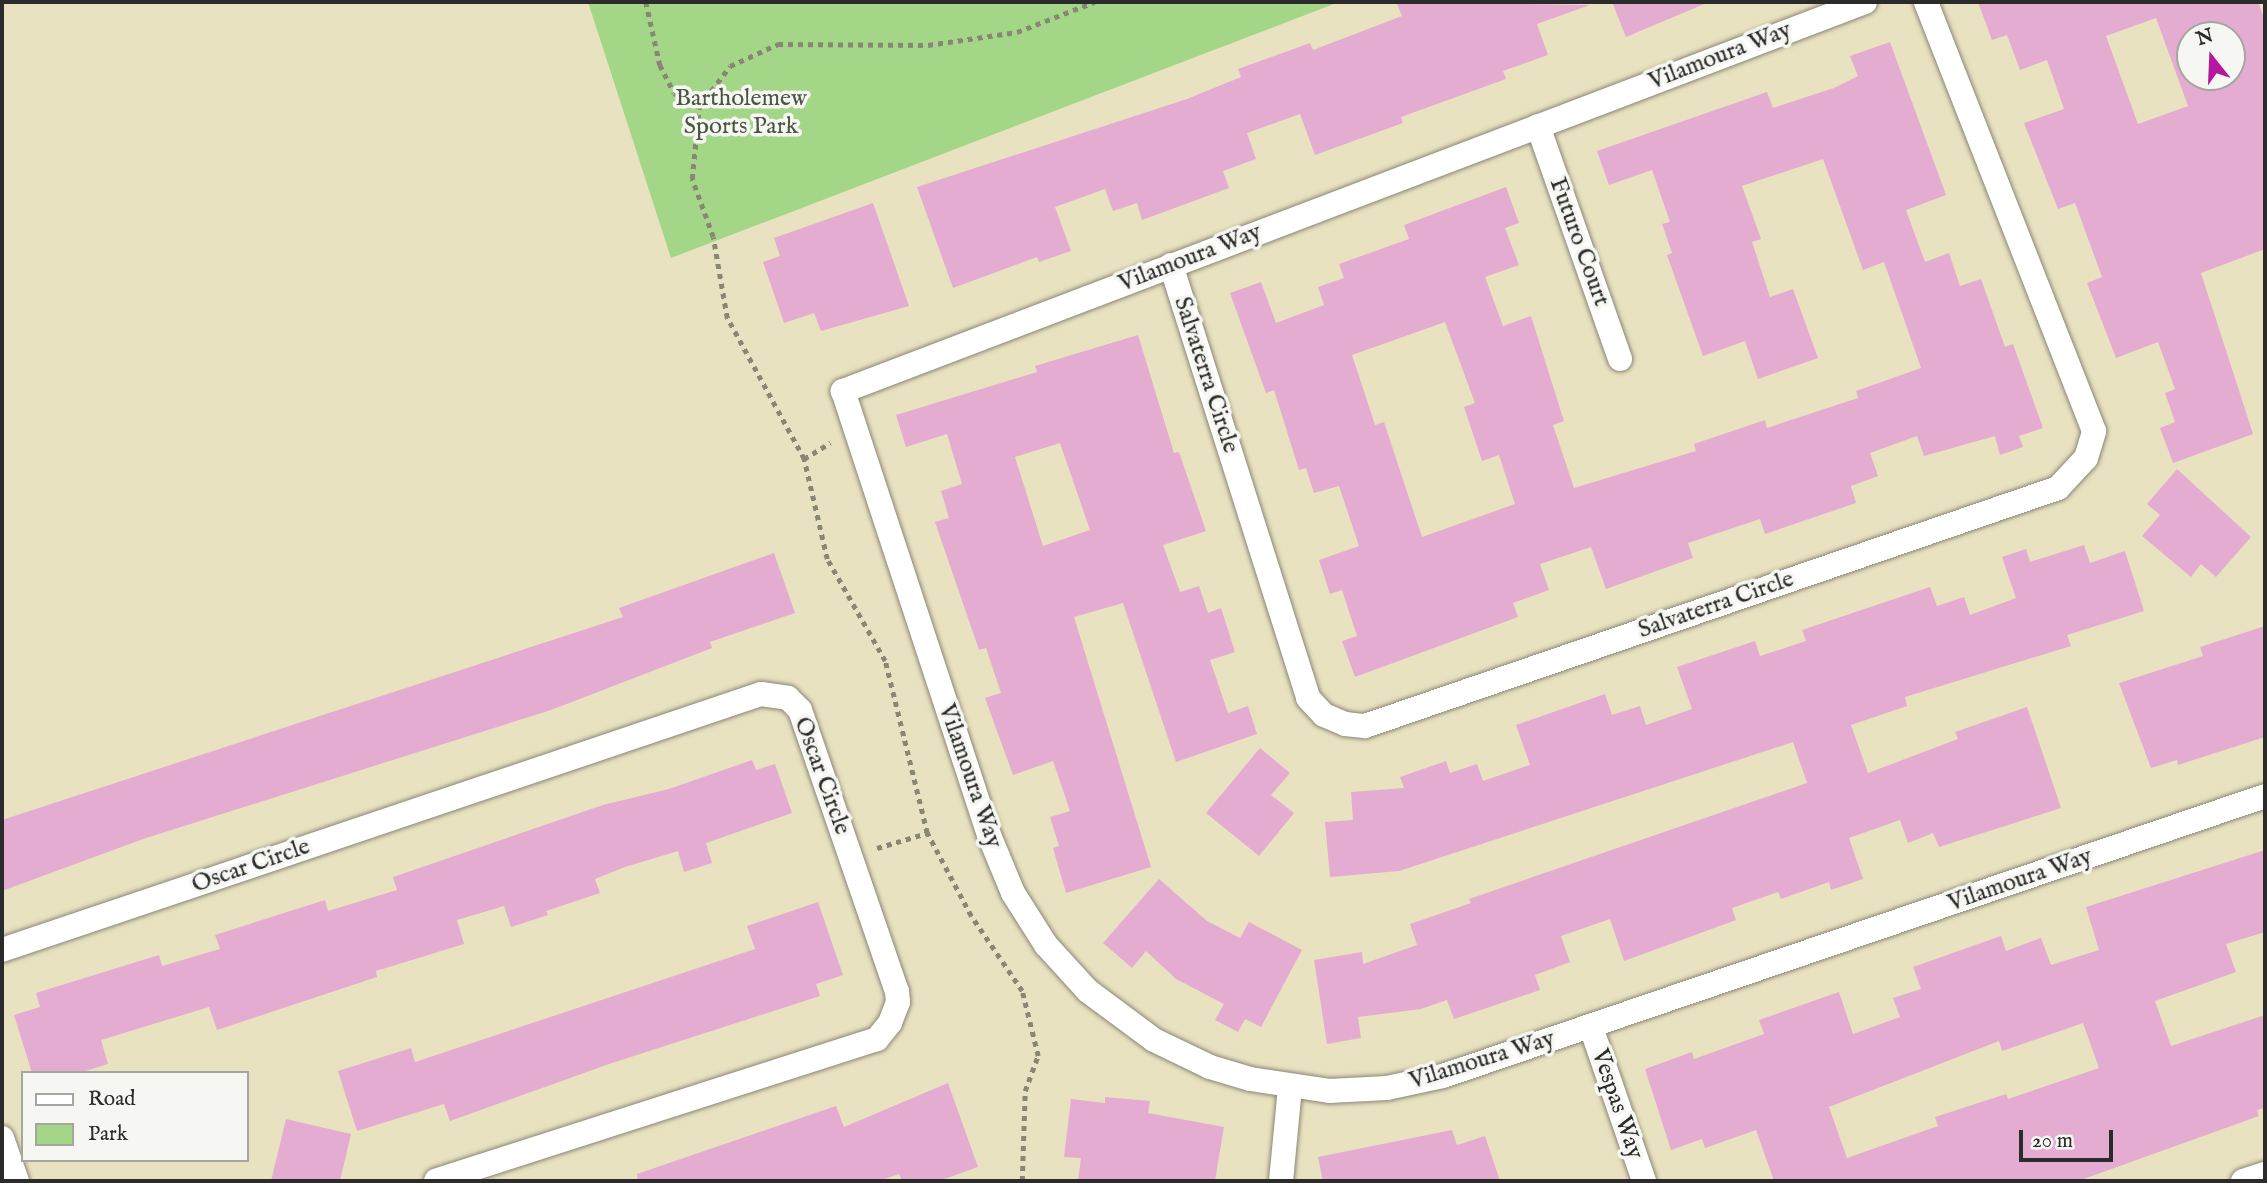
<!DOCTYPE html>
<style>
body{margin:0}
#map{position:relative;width:2267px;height:1183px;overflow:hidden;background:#e9e2c0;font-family:"IM FELL English",serif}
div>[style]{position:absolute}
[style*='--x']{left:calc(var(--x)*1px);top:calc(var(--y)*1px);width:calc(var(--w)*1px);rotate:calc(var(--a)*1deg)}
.green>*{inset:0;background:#a3d787}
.building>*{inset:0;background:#e4acd0}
.path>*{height:4.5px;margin-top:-2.25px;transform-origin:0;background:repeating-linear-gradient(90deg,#8a8676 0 5px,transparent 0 10px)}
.roads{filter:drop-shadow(0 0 2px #8a8676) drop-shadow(0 0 2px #8a8676)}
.minor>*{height:24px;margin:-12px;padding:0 12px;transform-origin:12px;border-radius:12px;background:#fff}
span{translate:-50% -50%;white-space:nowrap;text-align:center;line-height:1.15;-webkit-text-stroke:7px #f6f6f2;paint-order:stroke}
.street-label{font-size:24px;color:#2b2b2b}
.park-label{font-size:24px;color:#495642}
.frame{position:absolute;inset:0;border:4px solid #2b2b2b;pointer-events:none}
.legend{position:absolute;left:21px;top:1071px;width:228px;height:91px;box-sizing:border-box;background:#f6f6f2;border:2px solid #a5a5a2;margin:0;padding:9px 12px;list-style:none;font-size:21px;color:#2b2b2b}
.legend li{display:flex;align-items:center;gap:14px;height:35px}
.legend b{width:35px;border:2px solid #a5a5a2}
.north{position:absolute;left:2176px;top:21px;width:70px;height:70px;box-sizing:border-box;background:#f6f6f2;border:2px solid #a5a5a2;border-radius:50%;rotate:342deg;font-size:19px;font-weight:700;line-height:28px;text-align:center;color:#2b2b2b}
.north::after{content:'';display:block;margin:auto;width:24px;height:32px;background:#b5179e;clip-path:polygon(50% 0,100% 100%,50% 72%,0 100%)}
.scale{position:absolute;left:2019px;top:1130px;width:94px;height:32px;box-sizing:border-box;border:4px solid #2b2b2b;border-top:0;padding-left:9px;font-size:21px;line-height:24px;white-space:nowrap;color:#2b2b2b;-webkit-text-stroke:5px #f6f6f2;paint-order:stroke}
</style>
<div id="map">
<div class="green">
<div style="clip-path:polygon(588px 2px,1339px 2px,671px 258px)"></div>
</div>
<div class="building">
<div style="clip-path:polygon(1396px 2px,1590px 5px,1537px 24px,1548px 55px,1503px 71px,1506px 79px,1401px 117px,1403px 123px,1315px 155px,1300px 114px,1247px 133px,1256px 159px,1223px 171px,1229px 188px,1142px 220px,1137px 203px,1113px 211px,1105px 189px,1055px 207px,1071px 251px,1039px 262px,1037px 257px,953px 288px,917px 187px,1187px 99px,1241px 77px,1238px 69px,1310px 43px,1313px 50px,1402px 16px)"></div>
<div style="clip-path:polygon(1612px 2px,1709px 2px,1626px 37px)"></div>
<div style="clip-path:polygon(evenodd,1978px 2px,2258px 2px,2265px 21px,2265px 249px,2201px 273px,2253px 434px,2173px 463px,2160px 428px,2175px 422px,2165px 393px,2175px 389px,2158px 342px,2116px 358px,2087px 283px,2102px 277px,2075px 203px,2058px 209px,2024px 123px,2064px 109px,2047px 60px,2020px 70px,2007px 35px,1992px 40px,1978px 2px,2156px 18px,2188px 106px,2138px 124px,2106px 36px,2156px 18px,1978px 2px,2190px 35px,2232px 35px,2232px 77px,2190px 77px,2190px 35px)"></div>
<div style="clip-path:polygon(evenodd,1890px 42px,1946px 195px,1906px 210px,1925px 262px,1949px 253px,1960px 286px,1981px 279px,2005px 347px,2013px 344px,2043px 428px,2019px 436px,2023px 447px,2000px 455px,1995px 436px,1924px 456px,1917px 436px,1870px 453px,1878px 476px,1851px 486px,1856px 503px,1765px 534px,1760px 519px,1688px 543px,1693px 558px,1606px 589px,1591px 547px,1540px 564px,1549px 590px,1513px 603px,1518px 617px,1355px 677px,1342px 641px,1357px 636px,1342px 590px,1330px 594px,1319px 560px,1359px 546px,1339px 486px,1314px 493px,1306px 468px,1299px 470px,1274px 390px,1266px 393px,1230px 293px,1261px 282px,1276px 323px,1324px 305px,1318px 287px,1344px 278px,1339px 264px,1409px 239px,1404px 225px,1506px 187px,1519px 223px,1505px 228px,1519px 265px,1485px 277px,1503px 326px,1531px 316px,1564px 421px,1553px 425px,1574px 488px,1696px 451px,1694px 444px,1765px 420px,1767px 428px,1858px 398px,1856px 391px,1921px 368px,1884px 262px,1863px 270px,1823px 159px,1742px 186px,1761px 239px,1752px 242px,1770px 297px,1793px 289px,1818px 358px,1758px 379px,1745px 341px,1703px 356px,1667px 255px,1672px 253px,1662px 224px,1670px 222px,1652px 170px,1609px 185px,1597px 151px,1767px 92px,1773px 108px,1834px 88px,1858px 76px,1850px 56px,1890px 42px,1445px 322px,1475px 403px,1464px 407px,1482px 461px,1499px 455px,1515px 504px,1422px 537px,1384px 422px,1375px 425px,1352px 355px,1445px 322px)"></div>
<div style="clip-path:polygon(873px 203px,909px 306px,821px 331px,814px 313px,784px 323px,763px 262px,780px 256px,774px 238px)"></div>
<div style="clip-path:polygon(evenodd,1138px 335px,1174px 453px,1179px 452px,1206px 531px,1163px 545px,1180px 592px,1199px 586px,1208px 613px,1221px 608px,1235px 652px,1210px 660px,1228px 713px,1248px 706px,1257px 734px,1176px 762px,1123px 603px,1074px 617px,1151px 867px,1066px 893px,1053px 848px,1059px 846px,1050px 817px,1070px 811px,1053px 761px,1013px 775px,985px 698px,1001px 693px,986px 648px,979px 650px,935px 522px,949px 518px,941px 491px,962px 484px,947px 434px,906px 447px,896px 415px,1037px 372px,1035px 366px,1138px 335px,1060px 443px,1090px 530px,1043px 546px,1015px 457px,1060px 443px)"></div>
<div style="clip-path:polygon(2177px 469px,2251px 537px,2216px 577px,2201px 564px,2191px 577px,2142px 536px,2160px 515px,2147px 504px)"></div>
<div style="clip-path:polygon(2084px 545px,2090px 563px,2125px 551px,2144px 611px,2067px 635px,2071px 646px,1905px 697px,1907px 706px,1851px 725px,1868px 773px,1958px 739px,1955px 732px,2027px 707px,2061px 808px,1939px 847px,1933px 833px,1908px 843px,1900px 820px,1849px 838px,1863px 879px,1831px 890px,1829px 882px,1781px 899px,1778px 892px,1732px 908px,1736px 920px,1624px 961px,1610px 919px,1561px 936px,1570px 962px,1535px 975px,1540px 990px,1454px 1019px,1447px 1000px,1421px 1009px,1358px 1017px,1361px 1038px,1327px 1044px,1314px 960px,1362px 952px,1363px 964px,1417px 945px,1410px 924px,1471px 903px,1469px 899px,1807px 783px,1793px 742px,1399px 871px,1330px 877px,1325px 822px,1353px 820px,1351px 792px,1404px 788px,1400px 777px,1446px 761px,1450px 773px,1477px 764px,1483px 781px,1530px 765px,1516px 725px,1605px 694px,1612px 715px,1640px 706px,1646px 725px,1692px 709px,1677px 667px,1755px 641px,1760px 656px,1806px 641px,1802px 630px,1930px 587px,1937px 606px,1964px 597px,1970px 615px,2016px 598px,2002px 557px,2026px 549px,2030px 562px)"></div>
<div style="clip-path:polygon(774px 553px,795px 613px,710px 642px,712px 648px,551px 710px,143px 839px,2px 891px,2px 820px,623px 617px,619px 608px)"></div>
<div style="clip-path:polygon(2265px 626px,2265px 737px,2178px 765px,2177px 760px,2151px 768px,2119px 683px,2203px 656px,2200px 647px)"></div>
<div style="clip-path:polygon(1260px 748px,1290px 773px,1271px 795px,1294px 813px,1259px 856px,1206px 813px)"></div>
<div style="clip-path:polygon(752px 760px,756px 770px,775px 764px,792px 813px,706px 843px,712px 863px,684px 872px,678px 851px,625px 867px,595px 879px,600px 893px,546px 911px,548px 915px,511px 927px,504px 906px,457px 920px,464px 944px,376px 971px,377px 977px,217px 1030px,209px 1007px,101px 1040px,108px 1064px,79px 1073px,32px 1073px,14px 1015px,40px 1007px,36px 993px,159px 955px,162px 966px,220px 949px,215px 935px,325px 900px,328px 911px,397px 890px,393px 877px,603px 805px,669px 789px)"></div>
<div style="clip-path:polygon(evenodd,2265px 850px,2265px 932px,2226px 944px,2236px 972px,2155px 1001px,2171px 1046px,2265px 1015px,2265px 1108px,2257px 1110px,2259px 1116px,2078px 1181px,1774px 1181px,1756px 1130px,1705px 1148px,1702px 1139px,1671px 1150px,1645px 1069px,1692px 1052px,1694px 1059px,1764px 1034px,1759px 1020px,1839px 992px,1853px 1034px,1900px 1017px,1893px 998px,1921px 989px,1913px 967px,2001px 936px,2006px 951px,2041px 938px,2051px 965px,2099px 950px,2086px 907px,2265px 850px,2083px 1023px,2099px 1068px,2008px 1099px,2006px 1094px,1935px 1117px,1938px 1126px,1847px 1158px,1829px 1107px,1999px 1041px,2002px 1051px,2083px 1023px)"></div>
<div style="clip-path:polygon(1159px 879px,1207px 921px,1240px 938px,1249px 922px,1302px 950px,1261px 1027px,1245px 1019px,1238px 1032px,1215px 1020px,1224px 1004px,1176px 979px,1146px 951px,1132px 968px,1103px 943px)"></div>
<div style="clip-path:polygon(818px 902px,843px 975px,816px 984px,820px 996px,609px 1064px,450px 1121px,444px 1104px,357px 1131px,338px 1071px,411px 1048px,415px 1062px,755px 949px,747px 926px)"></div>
<div style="clip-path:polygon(948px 1083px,978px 1167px,939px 1181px,902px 1181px,899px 1174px,879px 1181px,638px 1181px,637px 1174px,836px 1106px,844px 1127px)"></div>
<div style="clip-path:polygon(1105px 1097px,1150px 1101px,1148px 1113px,1224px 1127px,1215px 1181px,1078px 1181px,1081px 1158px,1064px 1157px,1071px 1099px,1105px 1103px)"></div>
<div style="clip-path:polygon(286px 1119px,351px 1134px,340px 1181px,271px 1181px)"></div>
<div style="clip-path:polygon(1452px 1130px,1457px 1145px,1485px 1136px,1500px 1181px,1323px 1181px,1318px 1157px)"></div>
</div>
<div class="path">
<div style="--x:646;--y:2;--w:65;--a:77.5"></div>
<div style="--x:660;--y:65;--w:31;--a:63"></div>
<div style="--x:674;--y:93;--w:29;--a:29"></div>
<div style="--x:804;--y:459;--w:31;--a:-32"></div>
<div style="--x:877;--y:848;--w:52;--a:-16.7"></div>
<div style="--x:1022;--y:1181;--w:90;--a:-88.1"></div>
<div style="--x:1025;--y:1091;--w:37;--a:-70"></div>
<div style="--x:1038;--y:1056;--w:67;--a:-103.8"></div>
<div style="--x:1022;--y:991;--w:91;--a:-124.2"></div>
<div style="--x:971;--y:916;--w:94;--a:-117.9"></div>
<div style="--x:927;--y:833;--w:177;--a:-103.7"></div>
<div style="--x:885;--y:661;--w:117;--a:-119.6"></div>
<div style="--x:827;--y:559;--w:103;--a:-103"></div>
<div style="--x:804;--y:459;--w:161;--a:-118.6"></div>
<div style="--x:727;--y:318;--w:82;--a:-99.8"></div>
<div style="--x:713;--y:237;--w:62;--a:-109.9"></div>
<div style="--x:692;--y:179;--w:72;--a:-84.4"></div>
<div style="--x:699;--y:107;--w:51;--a:-52.9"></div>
<div style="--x:730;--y:66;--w:53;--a:-24.6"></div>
<div style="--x:778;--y:44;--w:150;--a:0.4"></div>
<div style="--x:928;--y:45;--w:90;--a:-8.3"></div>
<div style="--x:1017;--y:32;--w:83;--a:-21.3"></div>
</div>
<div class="roads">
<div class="minor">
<div style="--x:1865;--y:2;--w:1094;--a:159.16"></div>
<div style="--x:843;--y:391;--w:467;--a:71.8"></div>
<div style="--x:989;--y:835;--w:63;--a:67.5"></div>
<div style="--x:1013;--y:893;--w:62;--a:57.6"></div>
<div style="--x:1046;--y:945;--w:62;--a:47.6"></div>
<div style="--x:1088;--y:991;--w:82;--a:36.6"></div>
<div style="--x:1154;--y:1040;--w:62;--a:25.7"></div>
<div style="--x:1210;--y:1067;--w:42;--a:16.7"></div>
<div style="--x:1250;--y:1079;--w:80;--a:8.6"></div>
<div style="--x:1329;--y:1091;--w:58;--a:-3"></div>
<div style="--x:1387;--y:1088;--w:57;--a:-12.1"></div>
<div style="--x:1443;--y:1076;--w:868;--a:-18.81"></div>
<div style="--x:1538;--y:126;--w:247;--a:70.6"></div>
<div style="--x:1171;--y:265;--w:454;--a:72.4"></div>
<div style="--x:1308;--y:698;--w:23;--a:47"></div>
<div style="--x:1324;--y:715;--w:23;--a:23"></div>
<div style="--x:1345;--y:724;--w:20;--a:6"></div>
<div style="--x:1365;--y:726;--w:733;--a:-18.95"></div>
<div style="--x:2058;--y:488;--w:41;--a:-47"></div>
<div style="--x:2086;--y:458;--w:28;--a:-73"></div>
<div style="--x:2094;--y:431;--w:461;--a:-111.4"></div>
<div style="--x:2;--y:950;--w:801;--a:-18.64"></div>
<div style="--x:761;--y:694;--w:27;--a:8"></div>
<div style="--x:788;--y:698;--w:17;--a:45"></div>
<div style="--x:800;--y:710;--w:297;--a:71"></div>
<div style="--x:897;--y:991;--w:11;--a:85"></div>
<div style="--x:898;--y:1002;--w:22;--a:111"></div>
<div style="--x:890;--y:1023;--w:21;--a:129"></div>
<div style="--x:877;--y:1039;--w:463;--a:162.2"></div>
<div style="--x:1591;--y:1027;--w:163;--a:71"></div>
<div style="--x:2;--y:1138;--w:46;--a:70.8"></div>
<div style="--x:1281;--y:1181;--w:94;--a:-84.5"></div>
<div style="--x:2243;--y:1181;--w:23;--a:-18"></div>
</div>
</div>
<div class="street-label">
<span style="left:1720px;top:56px;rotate:-21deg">Vilamoura Way</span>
<span style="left:1579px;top:242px;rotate:70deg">Futuro Court</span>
<span style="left:1190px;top:258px;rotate:-21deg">Vilamoura Way</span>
<span style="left:1206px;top:375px;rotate:72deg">Salvaterra Circle</span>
<span style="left:1716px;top:605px;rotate:-19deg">Salvaterra Circle</span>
<span style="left:822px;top:776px;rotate:70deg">Oscar Circle</span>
<span style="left:970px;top:776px;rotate:71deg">Vilamoura Way</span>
<span style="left:251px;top:866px;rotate:-19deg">Oscar Circle</span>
<span style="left:2020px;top:880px;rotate:-19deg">Vilamoura Way</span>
<span style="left:1482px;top:1060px;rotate:-17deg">Vilamoura Way</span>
<span style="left:1617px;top:1104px;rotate:71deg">Vespas Way</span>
</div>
<div class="park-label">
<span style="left:741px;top:113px">Bartholemew<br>Sports Park</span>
</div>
<div class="frame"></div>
<ul class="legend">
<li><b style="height:9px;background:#fff"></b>Road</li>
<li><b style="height:19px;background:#a3d787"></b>Park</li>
</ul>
<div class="north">N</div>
<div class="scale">20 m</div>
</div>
